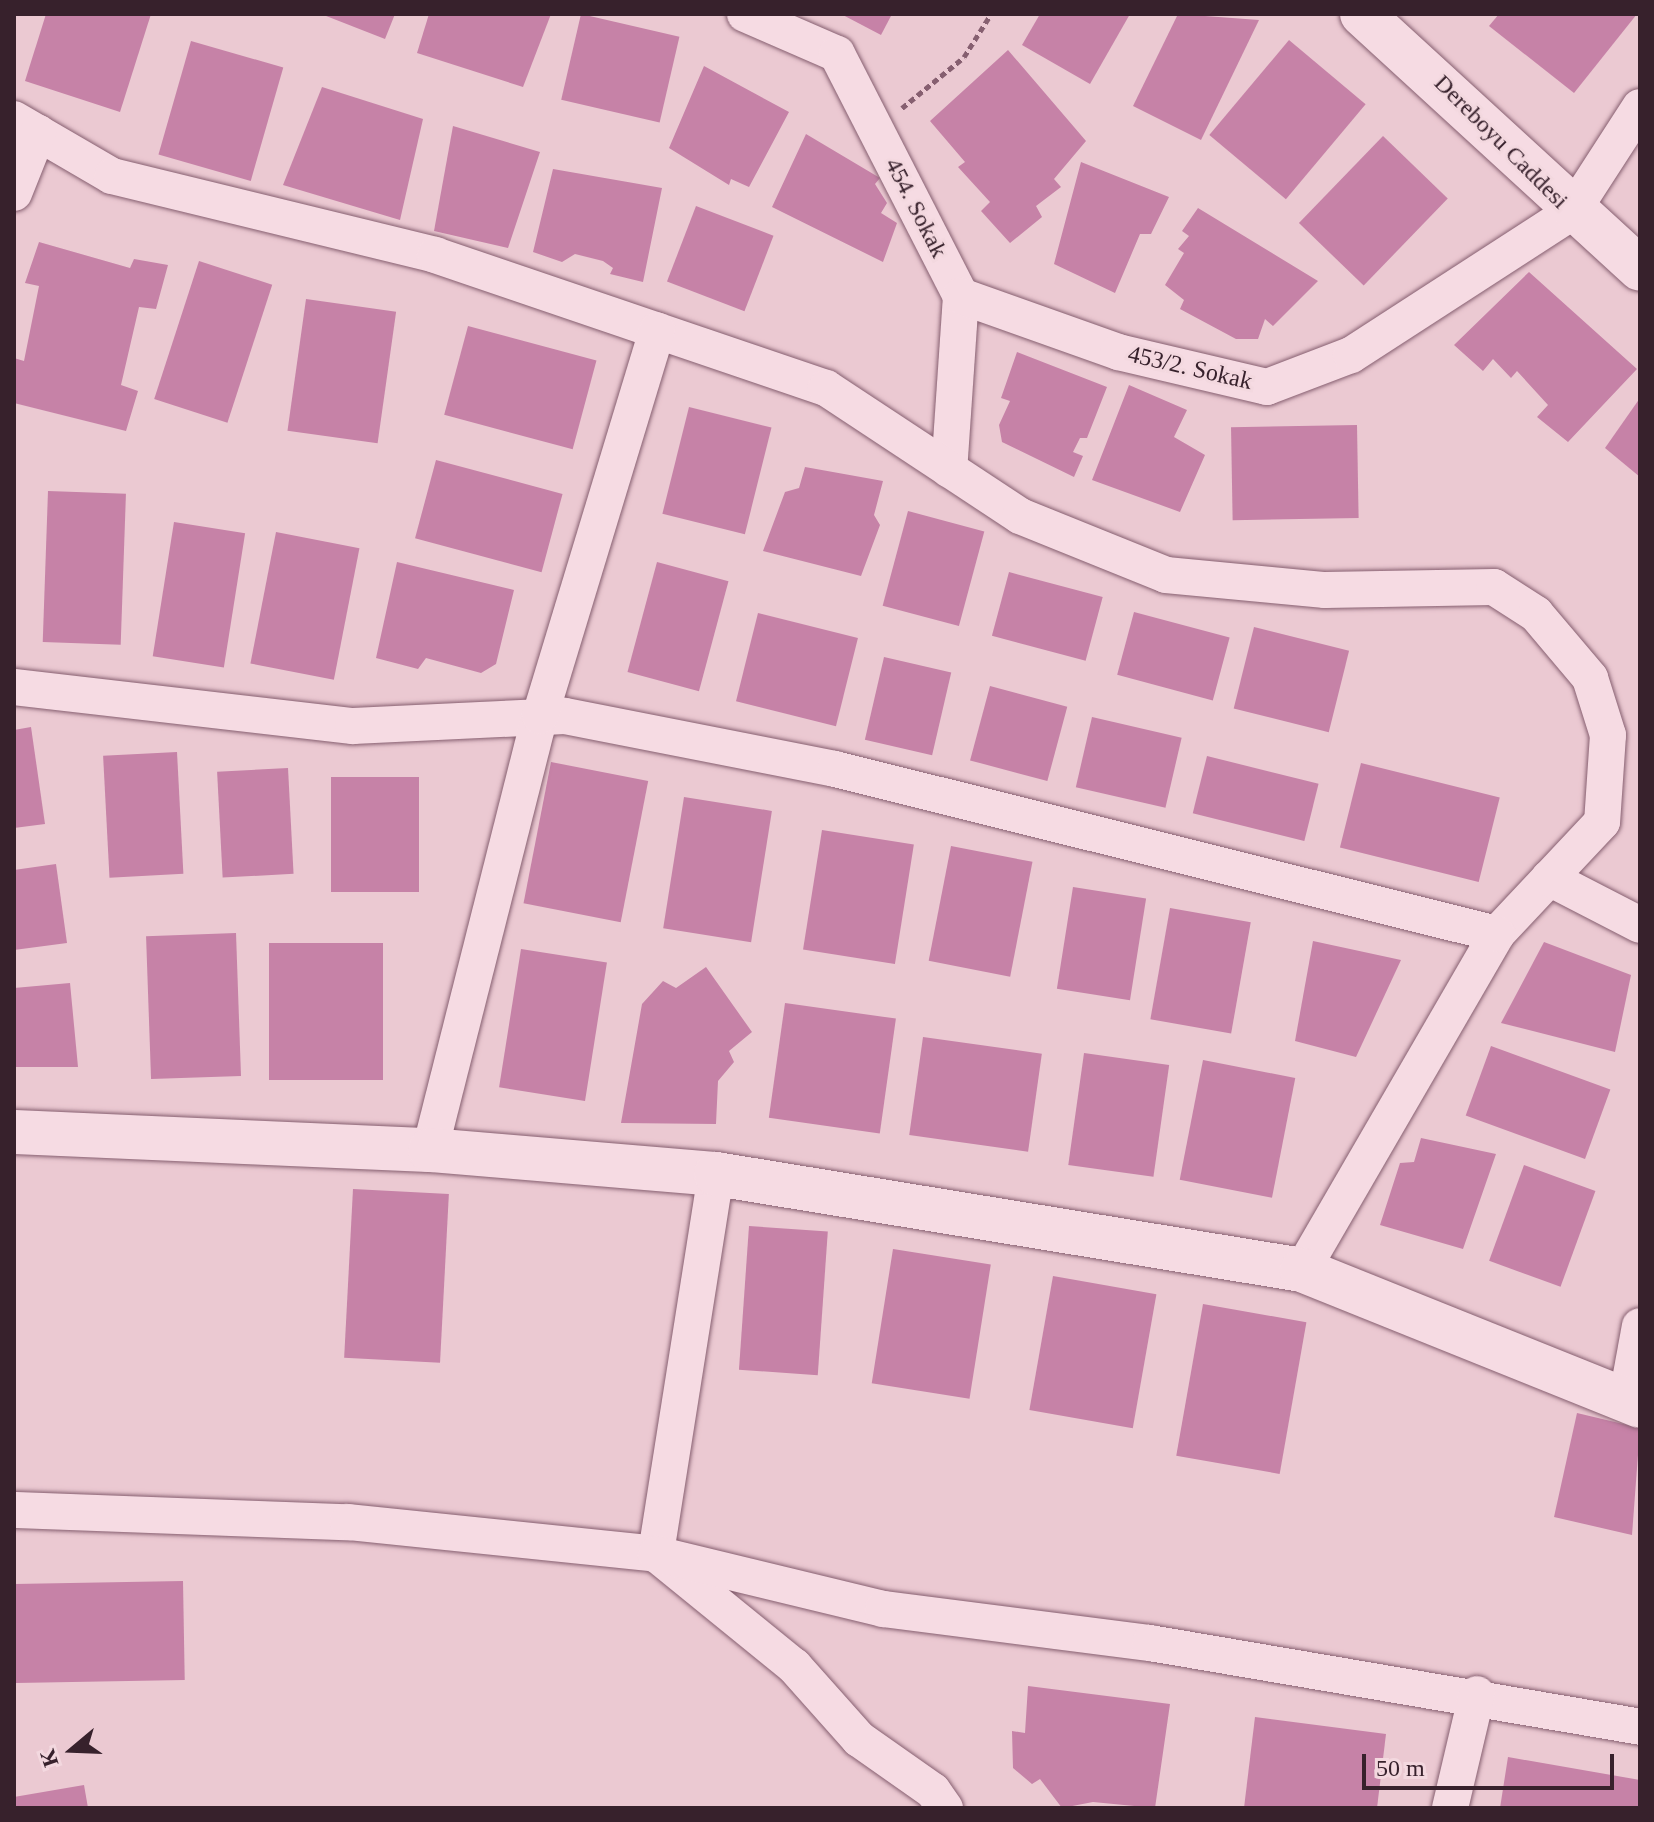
<!DOCTYPE html>
<style>
body{margin:0}
#map{position:relative;width:1654px;height:1822px;overflow:hidden;background:#ebc9d2;font-family:Georgia,serif}
div>[style]{position:absolute}
[style*='--x']{left:calc(var(--x)*1px);top:calc(var(--y)*1px);width:calc(var(--w)*1px);rotate:calc(var(--a)*1deg)}
.building>*{inset:0;background:#c682a7;transform-origin:0 0}
.path>*{height:5px;margin-top:-2.5px;transform-origin:0;background:repeating-linear-gradient(90deg,#865f70 0 6px,transparent 0 10px)}
.roads{filter:drop-shadow(0 0 2px #865f70) drop-shadow(0 0 2px #865f70)}
.street>*{height:36px;margin:-18px;padding:0 18px;transform-origin:18px;border-radius:18px;background:#f6dbe3}
.secondary>*{height:44px;margin:-22px;padding:0 22px;transform-origin:22px;border-radius:22px;background:#f6dbe3}
span{translate:-50% -50%;white-space:nowrap;text-align:center;line-height:1.15;-webkit-text-stroke:6px #f3d8df;paint-order:stroke}
.street-label{font-size:24px;color:#37212c}
.frame{position:absolute;inset:0;border:16px solid #37212c;pointer-events:none}
.north{position:absolute;left:32px;top:1710px;width:80px;height:80px;-webkit-text-stroke:6px #f3d8df;paint-order:stroke;rotate:251deg;font-size:22px;font-weight:700;line-height:32px;text-align:center;color:#37212c}
.north::after{content:'';display:block;margin:auto;width:28px;height:36px;background:#37212c;clip-path:polygon(50% 0,100% 100%,50% 72%,0 100%)}
.scale{position:absolute;left:1362px;top:1754px;width:252px;height:36px;box-sizing:border-box;border:4px solid #37212c;border-top:0;padding-left:10px;font-size:24px;line-height:28px;white-space:nowrap;color:#37212c;-webkit-text-stroke:6px #f3d8df;paint-order:stroke}
</style>
<div id="map">
<div class="building">
<div style="clip-path:polygon(46px 14px,151px 14px,120px 112px,25px 81px)"></div>
<div style="clip-path:polygon(321px 14px,395px 14px,385px 39px)"></div>
<div style="clip-path:polygon(429px 14px,551px 14px,523px 87px,417px 53px)"></div>
<div style="left:581px;top:14px;width:101px;height:88px;rotate:13deg"></div>
<div style="clip-path:polygon(841px 14px,892px 14px,881px 35px)"></div>
<div style="clip-path:polygon(1040px 14px,1130px 14px,1090px 84px,1022px 45px)"></div>
<div style="clip-path:polygon(1178px 14px,1259px 20px,1201px 140px,1133px 106px)"></div>
<div style="clip-path:polygon(1499px 14px,1637px 14px,1574px 93px,1489px 26px)"></div>
<div style="left:1289px;top:40px;width:100px;height:124px;rotate:40deg"></div>
<div style="left:191px;top:41px;width:96px;height:118px;rotate:16deg"></div>
<div style="clip-path:polygon(1008px 50px,1086px 141px,1054px 179px,1061px 187px,1036px 206px,1042px 217px,1010px 243px,981px 211px,990px 202px,958px 167px,965px 162px,930px 121px)"></div>
<div style="clip-path:polygon(704px 66px,789px 112px,749px 187px,731px 179px,729px 185px,669px 148px)"></div>
<div style="clip-path:polygon(322px 87px,423px 119px,400px 220px,283px 185px)"></div>
<div style="clip-path:polygon(453px 126px,540px 152px,508px 248px,434px 231px)"></div>
<div style="clip-path:polygon(806px 134px,880px 178px,875px 184px,887px 203px,881px 213px,897px 223px,883px 262px,772px 207px)"></div>
<div style="left:1383px;top:136px;width:90px;height:121px;rotate:44deg"></div>
<div style="clip-path:polygon(1081px 162px,1169px 197px,1151px 234px,1140px 234px,1115px 293px,1054px 264px)"></div>
<div style="clip-path:polygon(553px 169px,662px 188px,643px 282px,610px 274px,613px 268px,603px 261px,575px 254px,562px 262px,533px 252px)"></div>
<div style="left:696px;top:206px;width:83px;height:81px;rotate:21deg"></div>
<div style="clip-path:polygon(1198px 208px,1318px 281px,1273px 326px,1265px 319px,1258px 339px,1236px 339px,1180px 309px,1184px 300px,1165px 285px,1184px 253px,1178px 249px,1189px 236px,1182px 231px)"></div>
<div style="clip-path:polygon(39px 242px,130px 268px,134px 259px,168px 265px,156px 309px,139px 307px,121px 385px,138px 391px,126px 431px,14px 403px,14px 358px,24px 361px,39px 286px,25px 283px)"></div>
<div style="left:199px;top:261px;width:77px;height:145px;rotate:18deg"></div>
<div style="clip-path:polygon(1529px 272px,1637px 369px,1568px 442px,1537px 417px,1548px 405px,1517px 371px,1511px 378px,1493px 359px,1483px 371px,1454px 345px)"></div>
<div style="left:306px;top:299px;width:91px;height:133px;rotate:8deg"></div>
<div style="left:468px;top:326px;width:133px;height:92px;rotate:15deg"></div>
<div style="clip-path:polygon(1017px 352px,1107px 387px,1087px 438px,1080px 438px,1073px 452px,1083px 456px,1074px 477px,1002px 442px,999px 425px,1010px 401px,1001px 398px)"></div>
<div style="clip-path:polygon(1129px 385px,1187px 410px,1174px 437px,1205px 455px,1180px 512px,1092px 480px)"></div>
<div style="clip-path:polygon(1640px 398px,1640px 477px,1605px 448px)"></div>
<div style="left:689px;top:407px;width:85px;height:110px;rotate:14deg"></div>
<div style="left:1357px;top:425px;width:93px;height:126px;rotate:89deg"></div>
<div style="left:436px;top:460px;width:131px;height:81px;rotate:15deg"></div>
<div style="clip-path:polygon(805px 467px,883px 481px,874px 515px,880px 525px,861px 576px,763px 551px,785px 492px,799px 488px)"></div>
<div style="left:48px;top:491px;width:78px;height:151px;rotate:2deg"></div>
<div style="left:908px;top:511px;width:79px;height:98px;rotate:15deg"></div>
<div style="left:174px;top:522px;width:72px;height:136px;rotate:9deg"></div>
<div style="left:276px;top:532px;width:85px;height:134px;rotate:11deg"></div>
<div style="clip-path:polygon(397px 562px,514px 590px,496px 664px,481px 673px,426px 658px,418px 669px,376px 658px)"></div>
<div style="left:657px;top:562px;width:74px;height:114px;rotate:15deg"></div>
<div style="left:1009px;top:572px;width:97px;height:66px;rotate:15deg"></div>
<div style="left:1134px;top:612px;width:99px;height:65px;rotate:15deg"></div>
<div style="left:758px;top:613px;width:103px;height:91px;rotate:14deg"></div>
<div style="left:1254px;top:627px;width:98px;height:84px;rotate:14deg"></div>
<div style="left:884px;top:657px;width:69px;height:85px;rotate:13deg"></div>
<div style="left:990px;top:686px;width:80px;height:77px;rotate:15deg"></div>
<div style="left:1092px;top:717px;width:92px;height:72px;rotate:13deg"></div>
<div style="clip-path:polygon(31px 727px,45px 824px,14px 828px,14px 730px)"></div>
<div style="left:177px;top:752px;width:122px;height:74px;rotate:87deg"></div>
<div style="left:1207px;top:756px;width:115px;height:59px;rotate:14deg"></div>
<div style="left:551px;top:762px;width:99px;height:144px;rotate:11deg"></div>
<div style="left:1361px;top:763px;width:143px;height:87px;rotate:14deg"></div>
<div style="left:288px;top:768px;width:106px;height:71px;rotate:87deg"></div>
<div style="left:331px;top:777px;width:88px;height:115px"></div>
<div style="left:684px;top:797px;width:89px;height:133px;rotate:9deg"></div>
<div style="left:822px;top:830px;width:93px;height:121px;rotate:9deg"></div>
<div style="left:951px;top:846px;width:83px;height:117px;rotate:11deg"></div>
<div style="clip-path:polygon(56px 864px,67px 943px,14px 950px,14px 870px)"></div>
<div style="left:1073px;top:887px;width:74px;height:103px;rotate:9deg"></div>
<div style="left:1170px;top:908px;width:82px;height:113px;rotate:10deg"></div>
<div style="left:236px;top:933px;width:143px;height:90px;rotate:88deg"></div>
<div style="clip-path:polygon(1313px 941px,1401px 960px,1356px 1057px,1295px 1041px)"></div>
<div style="clip-path:polygon(1544px 942px,1631px 975px,1615px 1052px,1501px 1023px)"></div>
<div style="left:269px;top:943px;width:114px;height:137px"></div>
<div style="left:521px;top:949px;width:87px;height:140px;rotate:9deg"></div>
<div style="clip-path:polygon(706px 967px,752px 1032px,729px 1051px,734px 1062px,718px 1081px,716px 1124px,621px 1123px,642px 1004px,663px 981px,676px 988px)"></div>
<div style="clip-path:polygon(70px 983px,78px 1067px,14px 1067px,14px 988px)"></div>
<div style="left:785px;top:1003px;width:112px;height:116px;rotate:8deg"></div>
<div style="left:923px;top:1037px;width:120px;height:99px;rotate:8deg"></div>
<div style="left:1491px;top:1046px;width:127px;height:74px;rotate:20deg"></div>
<div style="left:1084px;top:1053px;width:86px;height:113px;rotate:8deg"></div>
<div style="left:1203px;top:1060px;width:94px;height:122px;rotate:11deg"></div>
<div style="clip-path:polygon(1421px 1138px,1496px 1154px,1463px 1249px,1380px 1225px,1400px 1163px,1414px 1162px)"></div>
<div style="left:1524px;top:1165px;width:76px;height:102px;rotate:20deg"></div>
<div style="left:353px;top:1189px;width:96px;height:169px;rotate:3deg"></div>
<div style="left:749px;top:1226px;width:79px;height:144px;rotate:4deg"></div>
<div style="left:893px;top:1249px;width:99px;height:136px;rotate:9deg"></div>
<div style="left:1053px;top:1276px;width:105px;height:136px;rotate:10deg"></div>
<div style="left:1203px;top:1304px;width:105px;height:154px;rotate:10deg"></div>
<div style="clip-path:polygon(1577px 1413px,1640px 1428px,1632px 1535px,1554px 1517px)"></div>
<div style="left:183px;top:1581px;width:99px;height:169px;rotate:89deg"></div>
<div style="clip-path:polygon(1028px 1686px,1170px 1704px,1155px 1808px,1093px 1802px,1062px 1808px,1040px 1779px,1032px 1784px,1013px 1768px,1012px 1731px,1025px 1733px)"></div>
<div style="clip-path:polygon(1255px 1717px,1386px 1734px,1377px 1808px,1244px 1808px)"></div>
<div style="clip-path:polygon(1508px 1757px,1640px 1780px,1640px 1808px,1500px 1808px)"></div>
<div style="clip-path:polygon(84px 1785px,88px 1808px,14px 1808px,14px 1797px)"></div>
</div>
<div class="path">
<div style="--x:902;--y:108;--w:80;--a:-39.4"></div>
<div style="--x:964;--y:57;--w:51;--a:-57.9"></div>
</div>
<div class="roads">
<div class="street">
<div style="--x:745;--y:14;--w:100;--a:23.5"></div>
<div style="--x:837;--y:54;--w:272;--a:62.9"></div>
<div style="--x:961;--y:296;--w:174;--a:93.9"></div>
<div style="--x:14;--y:119;--w:113;--a:30.2"></div>
<div style="--x:112;--y:176;--w:333;--a:13.7"></div>
<div style="--x:435;--y:255;--w:413;--a:18.8"></div>
<div style="--x:826;--y:388;--w:232;--a:33.4"></div>
<div style="--x:1020;--y:516;--w:157;--a:22"></div>
<div style="--x:1166;--y:575;--w:160;--a:5.4"></div>
<div style="--x:1325;--y:590;--w:169;--a:-1"></div>
<div style="--x:1494;--y:587;--w:50;--a:32.7"></div>
<div style="--x:1536;--y:614;--w:84;--a:49.8"></div>
<div style="--x:1590;--y:678;--w:60;--a:72.5"></div>
<div style="--x:1608;--y:735;--w:87;--a:93.9"></div>
<div style="--x:1602;--y:822;--w:154;--a:133.2"></div>
<div style="--x:1497;--y:934;--w:388;--a:120.1"></div>
<div style="--x:14;--y:193;--w:65;--a:-68.2"></div>
<div style="--x:961;--y:296;--w:167;--a:19.6"></div>
<div style="--x:1118;--y:352;--w:153;--a:13.2"></div>
<div style="--x:1267;--y:387;--w:90;--a:-20.9"></div>
<div style="--x:1351;--y:355;--w:263;--a:-32.9"></div>
<div style="--x:1572;--y:212;--w:125;--a:-57.1"></div>
<div style="--x:14;--y:687;--w:341;--a:6.6"></div>
<div style="--x:353;--y:726;--w:212;--a:-2.7"></div>
<div style="--x:565;--y:716;--w:275;--a:11.1"></div>
<div style="--x:835;--y:769;--w:682;--a:14"></div>
<div style="--x:1549;--y:878;--w:102;--a:27.3"></div>
<div style="--x:430;--y:1150;--w:448;--a:-75.8"></div>
<div style="--x:540;--y:716;--w:403;--a:-73.1"></div>
<div style="--x:716;--y:1174;--w:385;--a:99"></div>
<div style="--x:656;--y:1554;--w:178;--a:39.1"></div>
<div style="--x:794;--y:1666;--w:98;--a:48.3"></div>
<div style="--x:859;--y:1739;--w:90;--a:35.1"></div>
<div style="--x:933;--y:1791;--w:21;--a:55"></div>
<div style="--x:1626;--y:1402;--w:77;--a:-79.6"></div>
<div style="--x:14;--y:1510;--w:334;--a:2.1"></div>
<div style="--x:348;--y:1522;--w:310;--a:5.9"></div>
<div style="--x:656;--y:1554;--w:234;--a:13.6"></div>
<div style="--x:883;--y:1609;--w:269;--a:7.3"></div>
<div style="--x:1150;--y:1643;--w:497;--a:9.7"></div>
<div style="--x:1450;--y:1808;--w:117;--a:-76.7"></div>
</div>
<div class="secondary">
<div style="--x:1362;--y:14;--w:377;--a:42.5"></div>
<div style="--x:14;--y:1132;--w:416;--a:2.5"></div>
<div style="--x:430;--y:1150;--w:287;--a:4.8"></div>
<div style="--x:716;--y:1174;--w:594;--a:9.3"></div>
<div style="--x:1302;--y:1270;--w:364;--a:21.9"></div>
</div>
</div>
<div class="street-label">
<span style="left:1501px;top:142px;rotate:45deg">Dereboyu Caddesi</span>
<span style="left:916px;top:208px;rotate:63deg">454. Sokak</span>
<span style="left:1190px;top:368px;rotate:13deg">453/2. Sokak</span>
</div>
<div class="frame"></div>
<div class="north">K</div>
<div class="scale">50 m</div>
</div>
